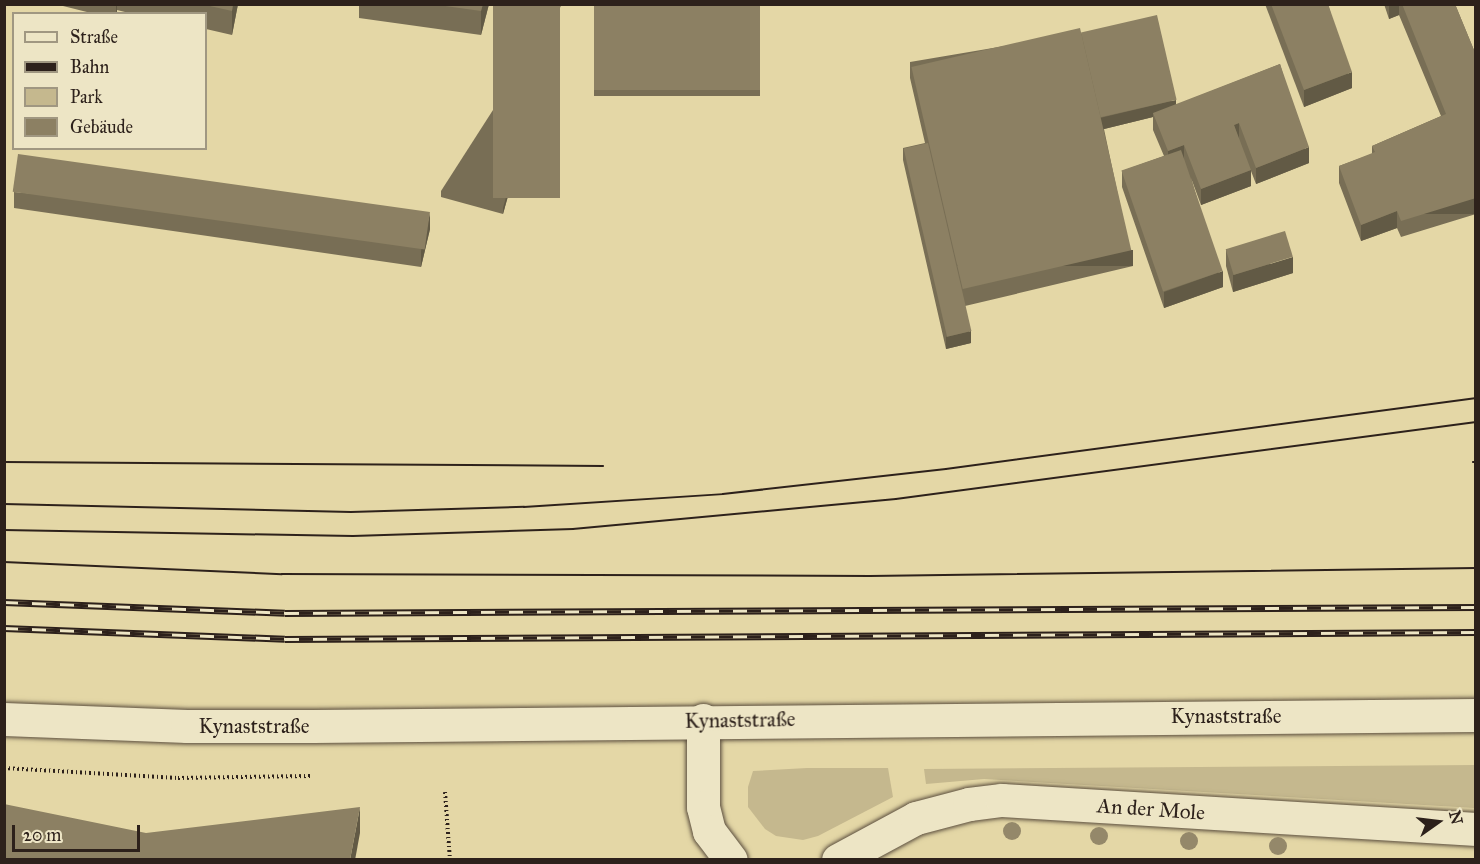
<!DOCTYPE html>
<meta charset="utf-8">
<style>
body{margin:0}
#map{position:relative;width:1480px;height:864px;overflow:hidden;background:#e4d7a6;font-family:"IM FELL Great Primer",serif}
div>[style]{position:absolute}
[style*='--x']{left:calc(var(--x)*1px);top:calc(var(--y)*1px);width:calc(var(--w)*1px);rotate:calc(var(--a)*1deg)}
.green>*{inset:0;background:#c5b88e}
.path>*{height:4px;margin-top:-2px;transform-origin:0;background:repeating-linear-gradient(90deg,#2d211b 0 1.5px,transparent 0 4.5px)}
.roads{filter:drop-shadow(0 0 2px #5b4e3e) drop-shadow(0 0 2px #5b4e3e)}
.minor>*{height:33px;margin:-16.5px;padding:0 16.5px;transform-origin:16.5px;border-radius:16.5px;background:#ede5c5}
.tertiary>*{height:33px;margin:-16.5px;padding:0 16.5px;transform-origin:16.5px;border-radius:16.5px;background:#ede5c5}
.tram>*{height:1.5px;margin:-0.75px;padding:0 0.75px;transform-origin:0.75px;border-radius:0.75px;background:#2d211b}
.rail>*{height:7px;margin-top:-3.5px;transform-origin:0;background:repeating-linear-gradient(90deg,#ede5c5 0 14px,#2d211b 0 28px);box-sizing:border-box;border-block:2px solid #2d211b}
.trees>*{width:18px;height:18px;margin:-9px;border-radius:50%;background:#94886a}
.wall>*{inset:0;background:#786e55;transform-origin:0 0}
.shaded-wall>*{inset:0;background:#625a45;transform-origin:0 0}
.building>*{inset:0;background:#8c8063;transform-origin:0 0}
span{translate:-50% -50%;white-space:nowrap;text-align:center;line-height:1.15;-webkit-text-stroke:4.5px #ede5c5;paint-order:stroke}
.street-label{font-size:21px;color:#2d211b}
.frame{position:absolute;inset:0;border:6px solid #2d211b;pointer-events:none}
.legend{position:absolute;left:12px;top:12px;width:195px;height:138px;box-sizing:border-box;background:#ede5c5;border:2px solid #a09781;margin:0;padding:8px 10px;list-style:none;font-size:18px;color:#2d211b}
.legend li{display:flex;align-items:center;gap:12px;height:30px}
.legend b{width:30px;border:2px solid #a09781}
.north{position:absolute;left:1408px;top:792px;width:60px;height:60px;-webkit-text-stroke:4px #ede5c5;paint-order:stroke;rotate:76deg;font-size:16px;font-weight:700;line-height:24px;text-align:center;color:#2d211b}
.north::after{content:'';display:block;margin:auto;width:21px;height:27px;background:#2d211b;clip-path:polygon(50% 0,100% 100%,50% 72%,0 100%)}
.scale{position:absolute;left:12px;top:825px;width:128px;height:27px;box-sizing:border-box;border:3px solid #2d211b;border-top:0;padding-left:8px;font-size:18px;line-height:21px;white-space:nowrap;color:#2d211b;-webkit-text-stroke:4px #ede5c5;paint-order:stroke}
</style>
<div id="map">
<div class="green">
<div style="clip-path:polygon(1475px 765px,1475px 808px,984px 779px,926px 784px,924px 769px)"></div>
<div style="clip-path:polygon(807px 768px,888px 768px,893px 797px,818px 836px,803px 840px,776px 836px,765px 829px,748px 807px,748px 787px,753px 771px)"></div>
</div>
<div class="path">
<div style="--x:4;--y:768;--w:174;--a:3.3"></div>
<div style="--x:178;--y:778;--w:133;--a:-0.9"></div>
<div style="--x:445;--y:792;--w:68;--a:85.8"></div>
</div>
<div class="roads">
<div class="minor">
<div style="--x:703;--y:720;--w:87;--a:90"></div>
<div style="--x:703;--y:807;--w:25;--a:76"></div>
<div style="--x:709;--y:831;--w:36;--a:53"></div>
<div style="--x:838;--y:860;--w:89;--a:-28.3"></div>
<div style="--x:916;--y:818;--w:55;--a:-14.8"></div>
<div style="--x:969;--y:804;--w:33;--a:-7"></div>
<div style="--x:1002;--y:800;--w:475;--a:3.5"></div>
</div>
<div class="tertiary">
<div style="--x:4;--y:719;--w:183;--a:2.2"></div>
<div style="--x:187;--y:726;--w:126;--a:0"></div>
<div style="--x:313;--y:726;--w:1163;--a:-0.54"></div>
</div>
</div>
<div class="tram">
<div style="--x:4;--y:462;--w:599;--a:0.38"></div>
<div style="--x:1473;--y:462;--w:3;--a:0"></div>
<div style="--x:4;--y:504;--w:347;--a:1.3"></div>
<div style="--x:351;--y:512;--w:173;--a:-1.7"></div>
<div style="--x:524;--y:507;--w:199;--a:-3.7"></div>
<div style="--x:723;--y:494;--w:224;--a:-6.4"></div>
<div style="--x:946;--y:469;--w:535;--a:-7.63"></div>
<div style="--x:4;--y:530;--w:349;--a:1"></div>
<div style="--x:353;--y:536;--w:220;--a:-1.8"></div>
<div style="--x:573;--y:529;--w:324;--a:-5.3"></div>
<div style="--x:896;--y:499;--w:585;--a:-7.56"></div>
<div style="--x:4;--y:562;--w:278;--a:2.5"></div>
<div style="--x:282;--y:574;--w:588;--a:0.19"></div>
<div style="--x:870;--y:576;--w:606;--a:-0.76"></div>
</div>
<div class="rail">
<div style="--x:4;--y:602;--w:281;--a:2.2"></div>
<div style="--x:285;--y:613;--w:1191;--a:-0.29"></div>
<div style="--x:4;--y:628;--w:281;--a:2.2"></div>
<div style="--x:285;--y:639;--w:1191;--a:-0.34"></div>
</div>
<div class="trees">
<div style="left:1012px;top:831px"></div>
<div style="left:1099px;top:836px"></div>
<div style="left:1189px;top:841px"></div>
<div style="left:1278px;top:846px"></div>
</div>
<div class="wall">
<div style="clip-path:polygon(55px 4px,238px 4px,232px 35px,206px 29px,206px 14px,133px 14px,117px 10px,117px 14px,95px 14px)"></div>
<div style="clip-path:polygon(359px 4px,489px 4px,481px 35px,359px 18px)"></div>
<div style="clip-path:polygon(561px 4px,503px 214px,441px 197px,441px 191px)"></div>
<div style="left:594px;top:4px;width:166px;height:92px"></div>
<div style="clip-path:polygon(1265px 4px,1328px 4px,1352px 88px,1304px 107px)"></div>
<div style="clip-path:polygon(1384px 4px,1455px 4px,1476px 55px,1476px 214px,1401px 237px,1397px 228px,1361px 241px,1339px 183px,1339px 166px,1372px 154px,1372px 146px,1441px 116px,1399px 15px,1389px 19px)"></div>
<div style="clip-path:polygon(1081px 33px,1176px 105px,1280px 64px,1309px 163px,1256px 184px,1251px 171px,1251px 186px,1201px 205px,1191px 178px,1223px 287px,1164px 308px,1122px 187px,1122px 171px,1164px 156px,1153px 130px,1153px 117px,1104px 129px,1133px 266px,965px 306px,971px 343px,946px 349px,903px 160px,903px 148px,925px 143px,910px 78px,910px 62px)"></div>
<div style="clip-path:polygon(14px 192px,430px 229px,421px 267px,14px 208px)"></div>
<div style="clip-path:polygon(1226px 249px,1293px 273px,1233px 292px,1226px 266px)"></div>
</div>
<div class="shaded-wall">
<div style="left:116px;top:4px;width:1px;height:10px"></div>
<div style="clip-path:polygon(233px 4px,238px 4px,232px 35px,232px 11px)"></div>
<div style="clip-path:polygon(483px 4px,489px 4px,481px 35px,481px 11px)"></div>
<div style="clip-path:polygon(560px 4px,561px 4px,503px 214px,503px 208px)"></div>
<div style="clip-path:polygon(1389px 4px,1399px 4px,1399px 15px,1389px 19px)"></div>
<div style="clip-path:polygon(1352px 72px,1352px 88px,1304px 107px,1304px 90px)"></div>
<div style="clip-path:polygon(1176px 100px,1176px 112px,1153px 113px,1153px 117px,1100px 130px,1100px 118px)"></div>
<div style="clip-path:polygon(1239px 123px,1239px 140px,1234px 125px)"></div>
<div style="clip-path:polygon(1184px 145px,1184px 161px,1168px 167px,1168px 151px)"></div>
<div style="clip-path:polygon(1309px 147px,1309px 163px,1256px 184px,1256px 168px)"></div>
<div style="clip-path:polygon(1251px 170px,1251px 186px,1201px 205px,1201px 189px)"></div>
<div style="left:1476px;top:198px;width:16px;height:78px;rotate:90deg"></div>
<div style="clip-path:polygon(1397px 211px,1397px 228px,1361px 241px,1361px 225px)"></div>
<div style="clip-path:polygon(430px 213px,430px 229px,421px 267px,421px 251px)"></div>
<div style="left:1133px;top:250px;width:16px;height:176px;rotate:90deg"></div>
<div style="clip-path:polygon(1293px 257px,1293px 273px,1233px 292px,1233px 275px)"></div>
<div style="clip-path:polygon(1223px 271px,1223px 287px,1164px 308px,1164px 292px)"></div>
<div style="clip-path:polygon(971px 331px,971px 343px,946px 349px,946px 337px)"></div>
<div style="clip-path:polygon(360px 807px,360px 833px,355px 860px,350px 860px)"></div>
</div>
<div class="building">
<div style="clip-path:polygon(201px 4px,233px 4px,232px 11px)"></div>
<div style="clip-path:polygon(431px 4px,483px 4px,481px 11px)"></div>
<div style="left:493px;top:4px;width:67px;height:194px"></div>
<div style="left:594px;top:4px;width:166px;height:86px"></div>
<div style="clip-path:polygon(1271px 4px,1328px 4px,1352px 72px,1304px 90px)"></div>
<div style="clip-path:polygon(1402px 4px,1455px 4px,1476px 55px,1476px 198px,1401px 221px,1397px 211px,1361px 225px,1339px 166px,1375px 152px,1372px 146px,1446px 114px)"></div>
<div style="left:1157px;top:15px;width:87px;height:78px;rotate:77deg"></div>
<div style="left:1080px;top:28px;width:228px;height:173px;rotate:77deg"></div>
<div style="clip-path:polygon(1280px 64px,1309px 147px,1256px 168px,1239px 123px,1234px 125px,1251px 170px,1201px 189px,1184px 145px,1168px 151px,1153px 113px)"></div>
<div style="left:928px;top:143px;width:193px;height:25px;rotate:77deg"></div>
<div style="left:1181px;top:150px;width:128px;height:63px;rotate:71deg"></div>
<div style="left:18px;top:154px;width:416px;height:38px;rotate:8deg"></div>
<div style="left:1285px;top:231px;width:27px;height:62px;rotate:73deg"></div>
<div style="clip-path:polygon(4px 804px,146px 833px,360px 807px,350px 860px,4px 860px)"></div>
</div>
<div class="street-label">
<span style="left:1226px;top:716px">Kynaststraße</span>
<span style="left:740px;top:720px;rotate:-1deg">Kynaststraße</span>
<span style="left:254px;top:726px">Kynaststraße</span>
<span style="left:1151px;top:809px;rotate:4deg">An der Mole</span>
</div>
<div class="frame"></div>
<ul class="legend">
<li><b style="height:8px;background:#ede5c5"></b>Straße</li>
<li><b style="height:8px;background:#2d211b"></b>Bahn</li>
<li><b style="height:16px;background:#c5b88e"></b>Park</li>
<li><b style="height:16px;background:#8c8063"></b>Gebäude</li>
</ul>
<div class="north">N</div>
<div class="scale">20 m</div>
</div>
